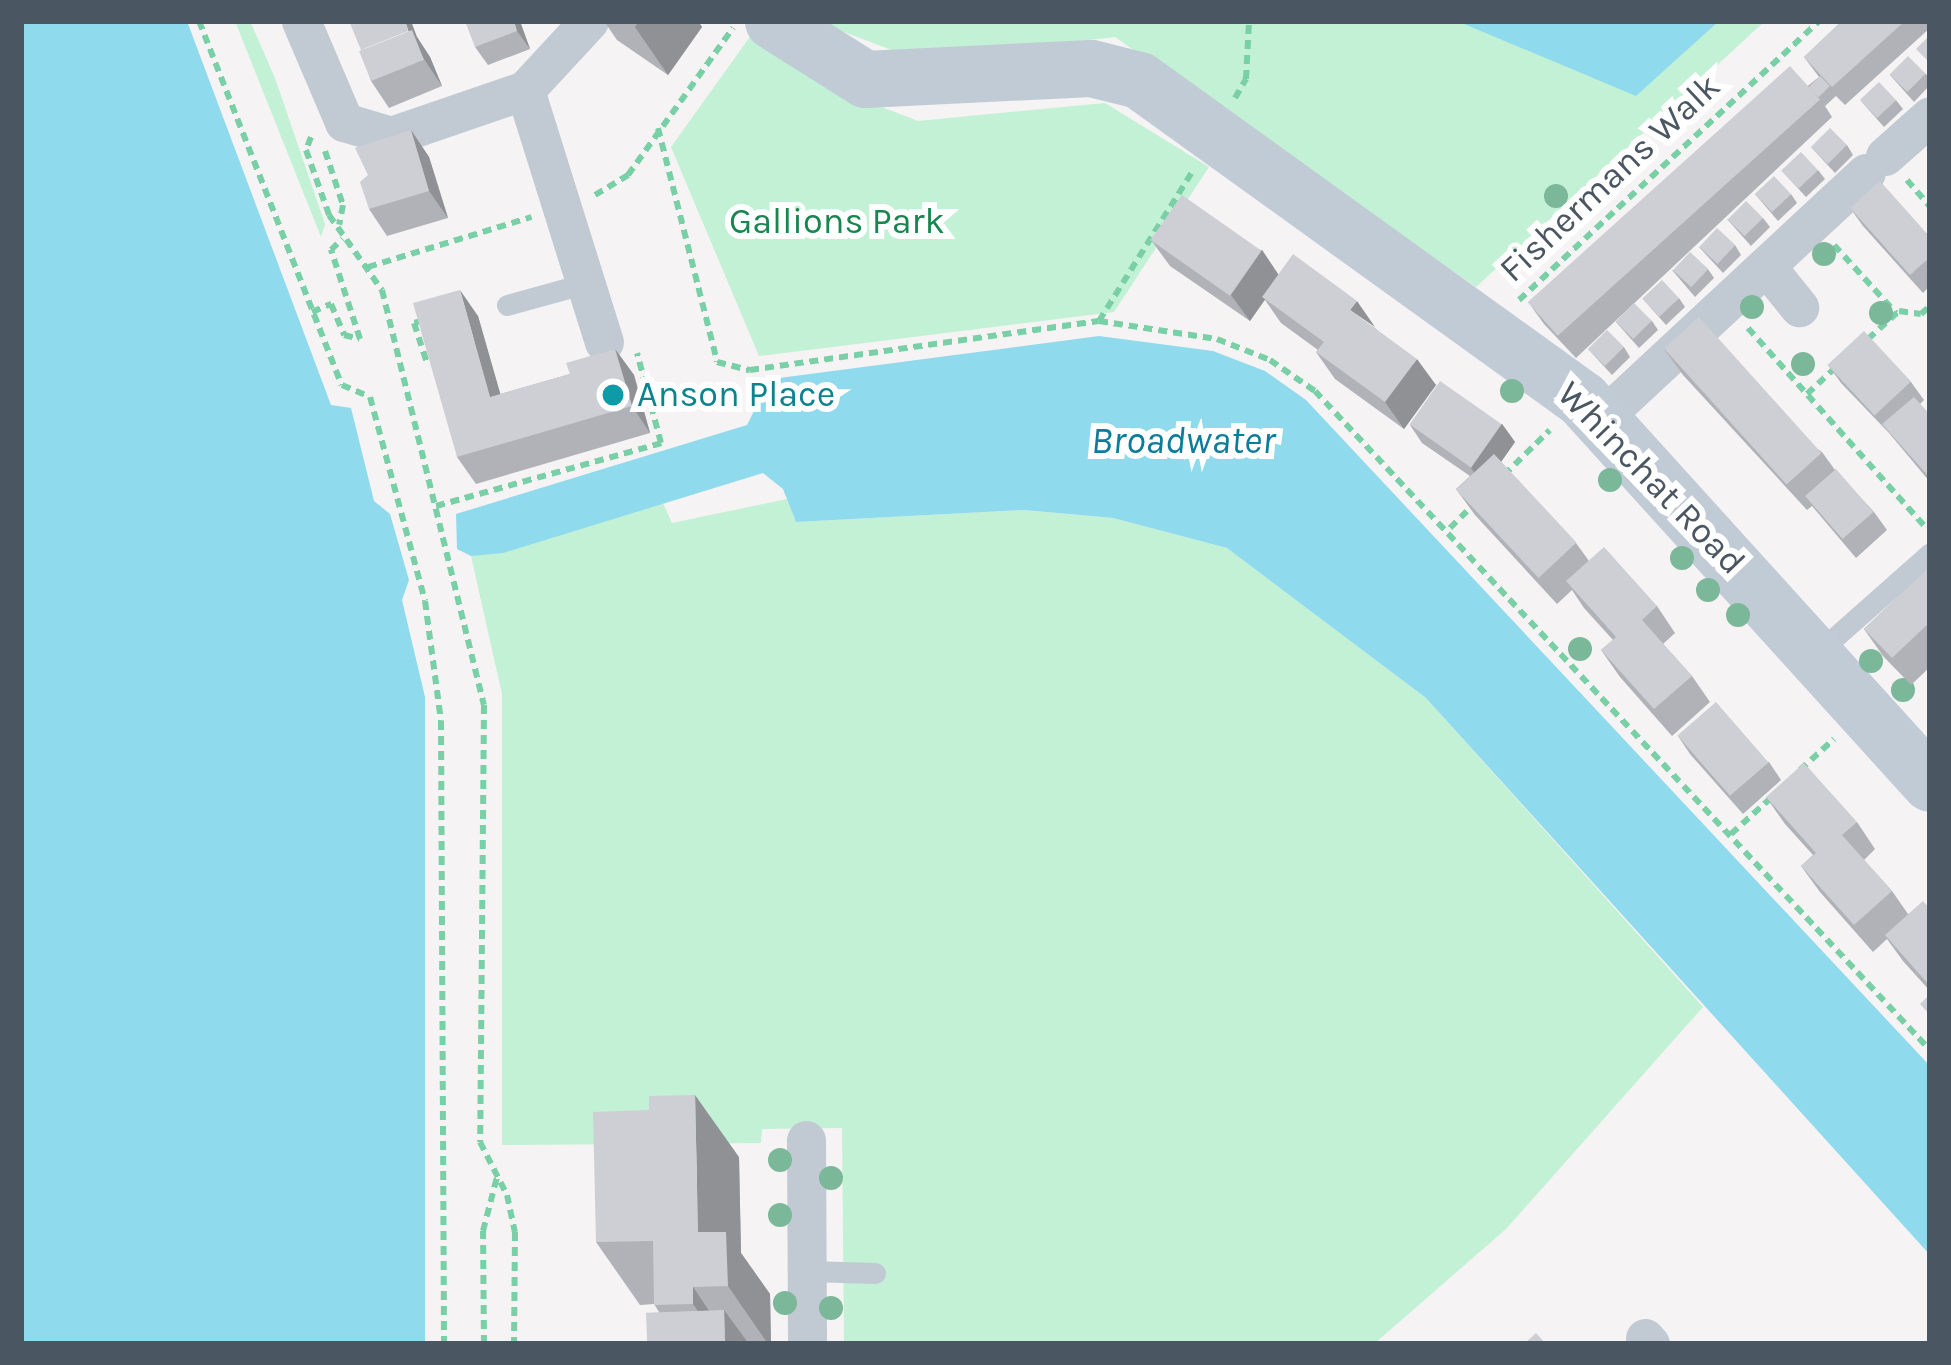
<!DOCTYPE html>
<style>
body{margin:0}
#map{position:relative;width:1951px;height:1365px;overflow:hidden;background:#f5f3f3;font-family:Karla,sans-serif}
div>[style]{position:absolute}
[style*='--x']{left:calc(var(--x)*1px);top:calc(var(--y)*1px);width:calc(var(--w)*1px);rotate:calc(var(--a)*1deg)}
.green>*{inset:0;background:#c3f1d5}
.water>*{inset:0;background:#90daee}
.path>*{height:6px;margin-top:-3px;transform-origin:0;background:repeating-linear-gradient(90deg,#7ad0a6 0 9px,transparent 0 15px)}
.lane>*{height:21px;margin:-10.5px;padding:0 10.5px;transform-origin:10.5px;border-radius:10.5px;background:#c1cad2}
.street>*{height:39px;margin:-19.5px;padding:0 19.5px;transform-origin:19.5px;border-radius:19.5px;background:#c1cad2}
.secondary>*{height:57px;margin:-28.5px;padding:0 28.5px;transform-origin:28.5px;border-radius:28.5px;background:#c1cbd6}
.trees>*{width:24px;height:24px;margin:-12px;border-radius:50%;background:#7bb799}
.wall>*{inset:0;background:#b0b2b7}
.shaded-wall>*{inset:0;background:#909195}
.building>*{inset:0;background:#cdcfd5;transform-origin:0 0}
.dots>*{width:33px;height:33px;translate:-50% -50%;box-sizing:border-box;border:6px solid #fff;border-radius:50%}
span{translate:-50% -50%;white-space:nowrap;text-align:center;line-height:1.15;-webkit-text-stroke:12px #fff;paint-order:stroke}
.street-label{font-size:36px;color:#4a5661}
.park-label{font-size:36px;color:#17864f}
.culture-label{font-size:36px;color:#0d838f}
.left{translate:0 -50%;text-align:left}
.water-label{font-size:39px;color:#0c7c9b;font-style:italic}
.frame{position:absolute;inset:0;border:24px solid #4a5661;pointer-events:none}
</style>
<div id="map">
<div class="green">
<div style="clip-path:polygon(235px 21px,250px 21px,275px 78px,325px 224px,321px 237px)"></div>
<div style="clip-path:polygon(815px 21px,1765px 21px,1476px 287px,1115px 37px,918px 60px)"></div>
<div style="clip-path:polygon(752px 34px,827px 86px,918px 121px,1105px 103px,1209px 167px,1114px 312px,759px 356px,671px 147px)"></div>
<div style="clip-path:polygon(787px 499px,796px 522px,1024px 510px,1113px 518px,1227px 548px,1426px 698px,1703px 1007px,1506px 1229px,1374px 1344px,844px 1344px,842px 1128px,762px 1129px,761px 1143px,502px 1145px,502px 694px,471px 556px,662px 501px,672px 523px)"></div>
</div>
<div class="water">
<div style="clip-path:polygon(21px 21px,187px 21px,331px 405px,351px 408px,374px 501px,390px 514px,409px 580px,402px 600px,425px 697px,425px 1344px,21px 1344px)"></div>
<div style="clip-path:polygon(1457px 21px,1719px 21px,1636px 96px)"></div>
<div style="clip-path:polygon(1099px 336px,1213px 351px,1265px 371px,1306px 400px,1930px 1066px,1930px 1255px,1426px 698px,1227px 548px,1113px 518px,1024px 510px,796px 522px,783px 489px,763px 473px,503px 553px,471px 556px,457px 549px,456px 514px,747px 425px,760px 399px,756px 381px)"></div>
</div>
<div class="path">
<div style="--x:199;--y:21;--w:391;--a:68.6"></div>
<div style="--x:342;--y:385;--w:30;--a:23"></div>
<div style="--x:370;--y:397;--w:211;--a:74.9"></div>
<div style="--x:425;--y:601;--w:121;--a:82.4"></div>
<div style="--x:441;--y:721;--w:623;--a:89.72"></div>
<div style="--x:1235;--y:98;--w:22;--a:-60"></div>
<div style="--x:1246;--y:79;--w:58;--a:-87"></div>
<div style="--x:658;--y:128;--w:241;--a:75.8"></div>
<div style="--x:717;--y:362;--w:34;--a:14"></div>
<div style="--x:750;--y:370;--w:352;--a:-8"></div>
<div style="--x:1099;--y:321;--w:119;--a:8.7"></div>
<div style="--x:1217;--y:339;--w:57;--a:21.6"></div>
<div style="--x:1270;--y:360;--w:55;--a:34.6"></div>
<div style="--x:1315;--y:391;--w:901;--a:46.98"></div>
<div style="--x:311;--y:137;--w:14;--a:111"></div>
<div style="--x:306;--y:150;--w:69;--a:70.5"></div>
<div style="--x:329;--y:215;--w:92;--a:54.8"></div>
<div style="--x:382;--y:290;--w:427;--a:76.2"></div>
<div style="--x:484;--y:705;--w:437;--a:90.5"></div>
<div style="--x:480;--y:1142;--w:59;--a:63"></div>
<div style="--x:507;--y:1195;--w:38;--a:78"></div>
<div style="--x:515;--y:1232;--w:112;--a:90.5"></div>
<div style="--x:325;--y:151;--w:57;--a:71.6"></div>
<div style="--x:343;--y:205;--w:20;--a:101"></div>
<div style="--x:1907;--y:180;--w:35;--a:49"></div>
<div style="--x:595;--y:195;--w:39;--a:-31"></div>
<div style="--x:628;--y:175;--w:181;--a:-54.5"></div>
<div style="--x:1834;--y:245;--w:92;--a:47.6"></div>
<div style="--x:368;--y:267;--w:171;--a:-17"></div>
<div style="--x:1519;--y:300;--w:410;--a:-42.9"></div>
<div style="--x:312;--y:312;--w:21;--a:-23"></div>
<div style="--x:331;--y:304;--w:34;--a:67"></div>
<div style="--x:344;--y:335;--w:16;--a:14"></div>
<div style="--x:360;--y:339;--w:94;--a:-108"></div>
<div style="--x:331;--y:250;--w:16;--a:-45"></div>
<div style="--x:423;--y:320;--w:9;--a:162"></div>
<div style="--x:414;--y:323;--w:45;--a:72"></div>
<div style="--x:1099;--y:321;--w:176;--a:-58"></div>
<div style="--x:1748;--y:328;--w:269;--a:48.3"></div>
<div style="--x:1868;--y:339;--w:42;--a:-42.1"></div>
<div style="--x:1899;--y:311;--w:22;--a:8"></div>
<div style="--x:1921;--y:314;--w:12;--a:-42"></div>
<div style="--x:1807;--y:394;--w:38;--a:-43"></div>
<div style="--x:1504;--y:475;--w:64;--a:-44.4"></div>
<div style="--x:436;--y:506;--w:234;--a:-15.6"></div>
<div style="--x:661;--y:443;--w:93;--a:-104.9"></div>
<div style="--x:1450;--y:528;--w:33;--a:-45"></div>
<div style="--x:1800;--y:770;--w:46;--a:-42.4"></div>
<div style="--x:1731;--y:834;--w:57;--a:-42.1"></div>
<div style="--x:484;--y:1344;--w:113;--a:-90.5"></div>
<div style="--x:483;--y:1231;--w:56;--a:-75.5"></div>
</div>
<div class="lane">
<div style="--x:507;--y:305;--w:83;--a:-15.4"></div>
<div style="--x:1816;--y:654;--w:152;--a:-41.5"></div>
<div style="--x:807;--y:1271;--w:68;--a:1.7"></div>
</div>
<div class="street">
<div style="--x:301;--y:21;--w:110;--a:66.9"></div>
<div style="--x:344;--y:122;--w:49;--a:16.6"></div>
<div style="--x:391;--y:136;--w:142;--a:-18.9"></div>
<div style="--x:525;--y:90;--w:94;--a:-47.2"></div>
<div style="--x:525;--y:90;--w:264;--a:72.6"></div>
<div style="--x:1885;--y:156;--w:60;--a:-41.6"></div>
<div style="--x:1766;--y:266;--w:53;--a:51.2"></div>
<div style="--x:1602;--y:418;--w:360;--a:-42.9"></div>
<div style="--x:806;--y:1140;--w:204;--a:89.7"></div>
<div style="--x:1645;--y:1338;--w:8;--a:50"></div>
</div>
<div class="secondary">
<div style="--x:773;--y:21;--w:109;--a:32.2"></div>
<div style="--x:865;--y:79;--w:226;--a:-2.8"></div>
<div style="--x:1091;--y:68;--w:49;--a:14"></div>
<div style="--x:1139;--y:80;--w:546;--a:35.76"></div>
<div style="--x:1582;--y:399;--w:518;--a:47.82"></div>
</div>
<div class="trees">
<div style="left:1556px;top:196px"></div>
<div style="left:1545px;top:242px"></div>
<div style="left:1824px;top:254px"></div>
<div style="left:1752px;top:307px"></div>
<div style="left:1881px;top:313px"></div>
<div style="left:1803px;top:364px"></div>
<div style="left:1512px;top:391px"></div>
<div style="left:1610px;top:480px"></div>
<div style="left:1682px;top:558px"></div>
<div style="left:1708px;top:590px"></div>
<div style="left:1738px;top:615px"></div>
<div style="left:1580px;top:649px"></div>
<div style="left:1871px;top:661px"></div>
<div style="left:1903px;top:690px"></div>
<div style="left:780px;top:1160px"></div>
<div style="left:831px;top:1178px"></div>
<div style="left:780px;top:1215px"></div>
<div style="left:785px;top:1303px"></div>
<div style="left:831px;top:1308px"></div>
</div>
<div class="wall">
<div style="clip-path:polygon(604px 21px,698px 21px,702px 27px,668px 75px,617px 40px)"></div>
<div style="clip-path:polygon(1842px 21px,1930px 21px,1930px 28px,1845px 105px,1836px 96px,1825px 106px,1832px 117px,1576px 358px,1544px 324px,1531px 306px,1819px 77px,1804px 57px)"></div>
<div style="clip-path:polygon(520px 22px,530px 49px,488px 65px,475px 47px)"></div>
<div style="clip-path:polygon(417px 37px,430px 57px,442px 86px,389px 108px,371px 81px,361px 50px)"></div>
<div style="clip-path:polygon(1926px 74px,1930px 80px,1930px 85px,1914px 102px,1890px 75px)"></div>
<div style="clip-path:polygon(1896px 100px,1903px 109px,1884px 127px,1861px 101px)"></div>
<div style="clip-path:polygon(411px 130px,429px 157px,448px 218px,387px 236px,369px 209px)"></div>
<div style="clip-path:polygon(1847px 145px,1853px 155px,1835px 173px,1811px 147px)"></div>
<div style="clip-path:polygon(1818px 170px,1825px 179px,1806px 197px,1782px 171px)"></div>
<div style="clip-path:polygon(1755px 194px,1791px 194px,1797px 203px,1778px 221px)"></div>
<div style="clip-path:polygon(1850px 208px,1930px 237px,1930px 286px,1923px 293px,1863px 226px)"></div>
<div style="clip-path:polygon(1763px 218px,1770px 227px,1751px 246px,1727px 219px)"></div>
<div style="clip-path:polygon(1151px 240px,1262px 250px,1278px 274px,1375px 328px,1436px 385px,1404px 429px,1335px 379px,1316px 352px,1318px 350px,1281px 323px,1265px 300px,1250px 321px,1170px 266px)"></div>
<div style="clip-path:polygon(1735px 245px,1741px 255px,1723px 273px,1699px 247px)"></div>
<div style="clip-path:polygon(1708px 269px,1714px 278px,1695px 297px,1672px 270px)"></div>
<div style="clip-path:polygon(1679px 298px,1685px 307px,1666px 325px,1643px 299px)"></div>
<div style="clip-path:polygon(478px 316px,500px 394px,570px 374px,615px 349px,634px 375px,650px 433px,476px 484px,457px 457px)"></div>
<div style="clip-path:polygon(1652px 321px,1658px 330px,1639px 348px,1616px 322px)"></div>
<div style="clip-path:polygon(1624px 347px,1630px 357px,1612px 375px,1588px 349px)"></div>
<div style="clip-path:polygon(1664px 349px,1822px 452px,1835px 470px,1874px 512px,1887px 530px,1856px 558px,1812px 506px,1807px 510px,1683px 375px)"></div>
<div style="clip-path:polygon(1828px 365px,1911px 382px,1924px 400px,1920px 404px,1930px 415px,1930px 482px,1889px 433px,1841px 383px)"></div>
<div style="clip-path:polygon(1502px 424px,1515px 442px,1501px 462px,1576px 543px,1589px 561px,1657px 606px,1675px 633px,1663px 644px,1692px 676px,1710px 702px,1672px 736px,1620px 677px,1601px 650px,1613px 640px,1584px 608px,1572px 590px,1557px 604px,1475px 515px,1456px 489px,1470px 476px,1422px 443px,1410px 425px)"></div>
<div style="clip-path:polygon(1930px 566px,1930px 667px,1911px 685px,1883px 656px,1864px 629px)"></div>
<div style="clip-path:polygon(1678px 736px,1769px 762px,1781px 780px,1743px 814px,1690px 754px)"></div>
<div style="clip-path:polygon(1766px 797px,1857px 822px,1875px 849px,1864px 860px,1892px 891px,1908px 914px,1930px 909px,1930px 991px,1903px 961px,1887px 939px,1873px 952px,1820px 892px,1801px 866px,1813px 855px,1785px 824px)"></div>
<div style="clip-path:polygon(739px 1157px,741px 1253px,770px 1294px,771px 1344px,647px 1344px,659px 1312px,654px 1304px,640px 1305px,596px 1242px)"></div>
</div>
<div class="shaded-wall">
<div style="clip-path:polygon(405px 21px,411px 21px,417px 37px,430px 57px,442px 86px,412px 41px)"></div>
<div style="clip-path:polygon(514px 21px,520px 21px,530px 49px,517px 31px)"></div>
<div style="clip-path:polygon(639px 21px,698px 21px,702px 27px,668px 75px,635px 27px)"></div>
<div style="clip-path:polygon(411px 130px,429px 157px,448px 218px,429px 191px)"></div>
<div style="clip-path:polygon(1262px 250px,1280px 277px,1250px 321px,1231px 295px)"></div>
<div style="clip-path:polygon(460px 290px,478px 316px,509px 424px,490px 397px)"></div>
<div style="clip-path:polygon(1357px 301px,1375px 327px,1350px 310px)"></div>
<div style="clip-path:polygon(615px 349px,634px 375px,650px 433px,632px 406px)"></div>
<div style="clip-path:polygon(1417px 359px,1436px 385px,1404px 429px,1385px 402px)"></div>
<div style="clip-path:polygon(1502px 424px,1515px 442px,1484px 486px,1471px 468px)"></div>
<div style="clip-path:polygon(695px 1095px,739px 1157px,741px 1253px,770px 1294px,771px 1344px,768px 1344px,728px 1286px,698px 1232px)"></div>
<div style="clip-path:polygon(693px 1287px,725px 1334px,724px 1310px,749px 1344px,721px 1344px,693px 1304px)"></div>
</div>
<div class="building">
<div style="clip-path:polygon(349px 21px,405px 21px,408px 31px,361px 50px)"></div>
<div style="clip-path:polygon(465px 21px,514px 21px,517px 31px,475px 47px)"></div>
<div style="clip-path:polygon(1842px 21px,1905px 21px,1832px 87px,1804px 57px)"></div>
<div style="left:412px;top:30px;width:32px;height:57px;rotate:68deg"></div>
<div style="clip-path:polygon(1930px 35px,1930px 63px,1916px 49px)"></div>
<div style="left:1908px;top:56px;width:25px;height:26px;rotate:45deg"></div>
<div style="left:1790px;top:66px;width:45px;height:353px;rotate:48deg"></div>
<div style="left:1820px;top:76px;width:14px;height:16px;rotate:45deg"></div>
<div style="left:1879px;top:82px;width:25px;height:26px;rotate:47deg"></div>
<div style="left:1830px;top:128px;width:24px;height:27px;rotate:45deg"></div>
<div style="clip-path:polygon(411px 130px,429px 191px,369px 209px,360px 182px,368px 175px,355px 148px)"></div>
<div style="left:1801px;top:152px;width:25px;height:27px;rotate:47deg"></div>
<div style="left:1774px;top:176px;width:25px;height:26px;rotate:47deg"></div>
<div style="clip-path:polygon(1880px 181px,1930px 237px,1930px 257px,1910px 275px,1850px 208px)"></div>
<div style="left:1182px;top:195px;width:97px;height:55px;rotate:35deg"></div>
<div style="left:1746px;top:201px;width:24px;height:26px;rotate:45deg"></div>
<div style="left:1717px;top:228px;width:25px;height:26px;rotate:43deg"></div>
<div style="left:1690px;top:252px;width:25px;height:25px;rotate:43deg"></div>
<div style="clip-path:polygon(1293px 254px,1357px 301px,1350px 310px,1417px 359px,1385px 402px,1316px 352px,1324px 342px,1262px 297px)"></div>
<div style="left:1662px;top:280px;width:25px;height:27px;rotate:47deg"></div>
<div style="clip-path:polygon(460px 290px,490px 397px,570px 374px,566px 363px,615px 349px,632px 406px,457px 457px,413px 303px)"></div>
<div style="left:1634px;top:303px;width:25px;height:26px;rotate:45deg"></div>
<div style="left:1699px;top:317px;width:183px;height:47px;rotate:48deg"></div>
<div style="left:1607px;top:330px;width:24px;height:27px;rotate:45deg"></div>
<div style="left:1864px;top:331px;width:69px;height:50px;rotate:47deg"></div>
<div style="left:1440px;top:381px;width:75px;height:53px;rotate:35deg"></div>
<div style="clip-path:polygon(1914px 397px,1930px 415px,1930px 478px,1882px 424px)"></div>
<div style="left:1494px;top:454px;width:121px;height:52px;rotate:47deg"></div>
<div style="left:1836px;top:469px;width:57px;height:41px;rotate:49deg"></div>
<div style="clip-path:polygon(1604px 547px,1657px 606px,1642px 620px,1692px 676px,1654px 709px,1601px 650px,1616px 637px,1566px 581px)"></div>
<div style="clip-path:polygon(1930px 566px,1930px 622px,1892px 658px,1864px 629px)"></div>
<div style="left:1716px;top:702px;width:80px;height:51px;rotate:49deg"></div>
<div style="clip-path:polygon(1804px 763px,1857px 822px,1842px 835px,1892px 891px,1854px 925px,1801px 866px,1816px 853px,1766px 797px)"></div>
<div style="clip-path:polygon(1923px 901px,1930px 909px,1930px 986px,1885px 935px)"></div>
<div style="clip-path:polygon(1930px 994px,1930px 1015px,1920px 1004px)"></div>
<div style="clip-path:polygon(695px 1095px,698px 1232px,726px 1232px,728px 1286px,693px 1287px,693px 1304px,654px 1305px,653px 1241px,596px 1242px,593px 1112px,649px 1110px,649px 1096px)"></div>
<div style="left:724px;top:1310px;width:34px;height:78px;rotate:88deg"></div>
<div style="clip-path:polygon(1536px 1333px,1546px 1344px,1524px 1344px)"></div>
</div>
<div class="dots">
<div style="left:613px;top:395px;background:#0f9aa8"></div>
</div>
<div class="street-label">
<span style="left:1610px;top:178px;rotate:-43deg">Fishermans Walk</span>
<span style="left:1651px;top:478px;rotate:46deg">Whinchat Road</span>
</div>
<div class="park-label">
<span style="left:837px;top:222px">Gallions Park</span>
</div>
<div class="culture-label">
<span class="left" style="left:637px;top:395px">Anson Place</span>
</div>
<div class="water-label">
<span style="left:1183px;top:440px">Broadwater</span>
</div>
<div class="frame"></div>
</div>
